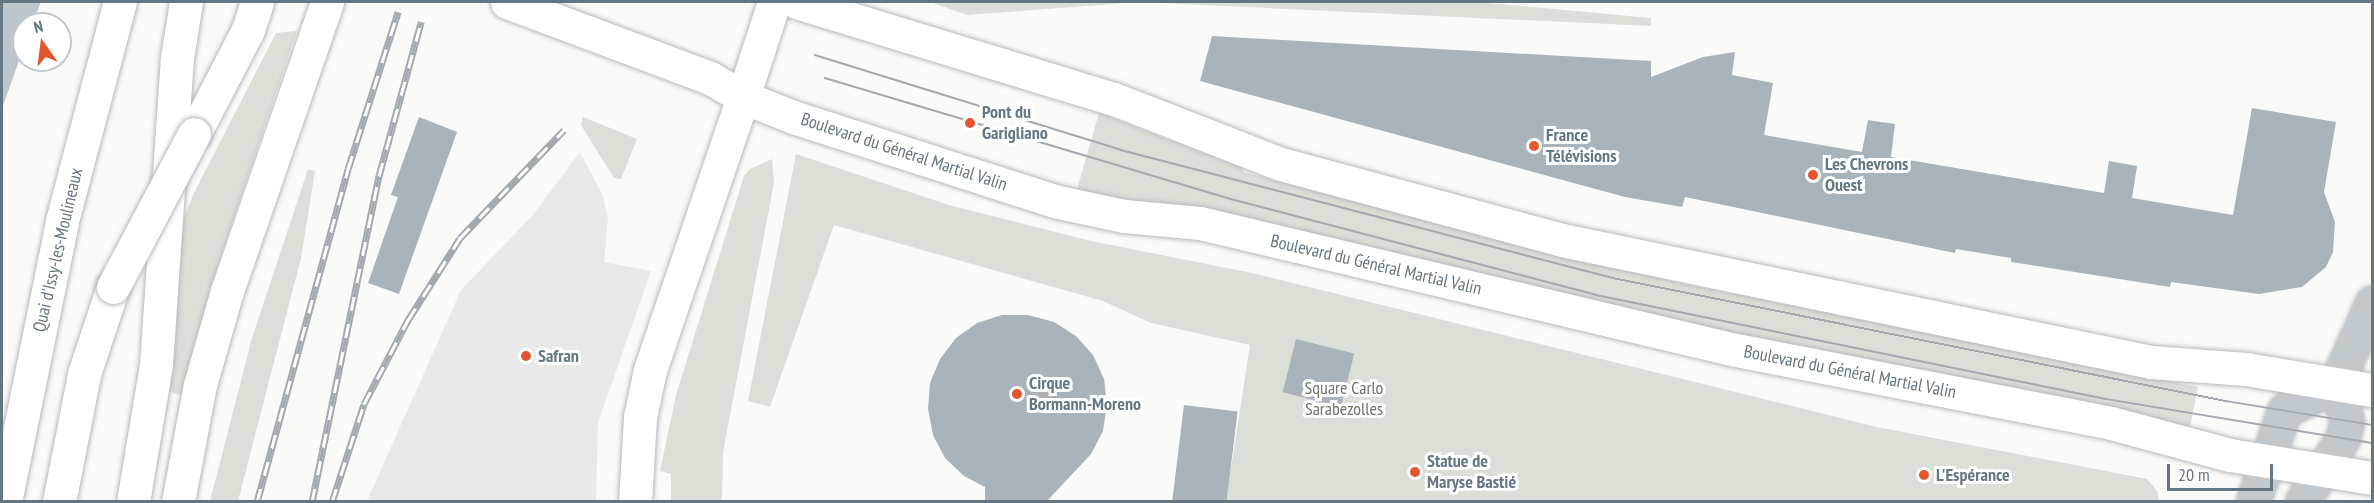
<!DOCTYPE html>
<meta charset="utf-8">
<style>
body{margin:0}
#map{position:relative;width:2374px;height:503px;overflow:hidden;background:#fafaf8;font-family:"PT Sans Narrow",sans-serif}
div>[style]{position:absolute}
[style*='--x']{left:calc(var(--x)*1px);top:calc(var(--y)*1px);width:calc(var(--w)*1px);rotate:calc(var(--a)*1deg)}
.built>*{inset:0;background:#e8e9e9}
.green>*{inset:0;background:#dadfd7}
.water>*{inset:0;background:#bbc7cb}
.building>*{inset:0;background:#aab3b9;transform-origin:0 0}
.roads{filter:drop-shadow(0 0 2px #b5babe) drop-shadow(0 0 2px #b5babe)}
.minor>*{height:33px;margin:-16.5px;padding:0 16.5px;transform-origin:16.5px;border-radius:16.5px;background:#c3c8cc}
.major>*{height:33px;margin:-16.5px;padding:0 16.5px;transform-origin:16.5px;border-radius:16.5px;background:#fff}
.highway>*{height:33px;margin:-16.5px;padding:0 16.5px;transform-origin:16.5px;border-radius:16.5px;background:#fff}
.tram>*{height:1.5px;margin:-0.75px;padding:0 0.75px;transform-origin:0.75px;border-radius:0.75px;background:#a2aab0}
.rail>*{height:7px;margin-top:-3.5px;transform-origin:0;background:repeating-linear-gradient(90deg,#fff 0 14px,#a2aab0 0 28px);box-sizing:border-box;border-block:2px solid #a2aab0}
.bridges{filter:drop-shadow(0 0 2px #b5babe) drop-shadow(0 0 2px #b5babe)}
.major-bridge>*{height:33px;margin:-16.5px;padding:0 16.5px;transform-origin:16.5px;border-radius:16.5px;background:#fff}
.dots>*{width:16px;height:16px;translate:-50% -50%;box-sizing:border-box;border:3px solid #fff;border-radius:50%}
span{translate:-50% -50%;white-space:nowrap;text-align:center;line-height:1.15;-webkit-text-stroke:6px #fff;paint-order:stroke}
.poi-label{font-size:18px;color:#657683;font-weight:700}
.left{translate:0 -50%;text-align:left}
.street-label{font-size:18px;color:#657683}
.park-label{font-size:18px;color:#687a64}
.frame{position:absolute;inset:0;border:3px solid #657683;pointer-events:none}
.north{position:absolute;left:12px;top:12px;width:60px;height:60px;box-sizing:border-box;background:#fff;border:2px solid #c1c8cd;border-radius:50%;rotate:346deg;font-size:16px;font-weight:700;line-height:24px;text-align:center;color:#657683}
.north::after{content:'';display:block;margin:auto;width:21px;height:27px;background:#e4572e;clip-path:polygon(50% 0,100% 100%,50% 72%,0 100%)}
.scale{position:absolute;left:2167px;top:464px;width:106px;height:27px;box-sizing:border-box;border:3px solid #657683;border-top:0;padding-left:8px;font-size:18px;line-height:21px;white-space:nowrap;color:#657683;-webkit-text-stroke:4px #fff;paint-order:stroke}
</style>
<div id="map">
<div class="built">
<div style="clip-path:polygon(580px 152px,603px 196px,608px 219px,604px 262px,651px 271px,598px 423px,596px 501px,367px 501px,461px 290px,532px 216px)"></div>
</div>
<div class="green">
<div style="clip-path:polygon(930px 2px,1478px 2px,1651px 18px,1651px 26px,1139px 2px,967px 15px)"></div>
<div style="clip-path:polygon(297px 31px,220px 259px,181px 396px,164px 388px,177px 235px,194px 193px,276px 33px)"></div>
<div style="clip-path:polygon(1099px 113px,1242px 168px,1244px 172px,1441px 224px,1679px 283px,2198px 387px,2190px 427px,1730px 334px,1412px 261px,1231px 213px,1076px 193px)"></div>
<div style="clip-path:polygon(583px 117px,637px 139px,621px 179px,614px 178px,581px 125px)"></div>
<div style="clip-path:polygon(796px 154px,949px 205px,1091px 241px,1257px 274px,1877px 427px,2147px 479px,2157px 491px,2159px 501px,1226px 501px,1250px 345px,1151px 323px,1103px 301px,834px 225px,770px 407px,748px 401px)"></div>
<div style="clip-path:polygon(772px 159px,774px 183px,723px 452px,722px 501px,671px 501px,671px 474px,660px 471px,676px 395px,744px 176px,750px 169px)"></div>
<div style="clip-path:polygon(308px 169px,315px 171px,301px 258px,238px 501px,210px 501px,252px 338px)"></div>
</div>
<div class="water">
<div style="clip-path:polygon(2px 2px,41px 2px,32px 24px,24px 24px,24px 47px,2px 108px)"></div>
</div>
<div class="building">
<div style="clip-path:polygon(1212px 36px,1651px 61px,1651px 77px,1703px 57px,1735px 52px,1732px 75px,1773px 83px,1764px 135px,1862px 152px,1868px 120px,1895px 124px,1891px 157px,2104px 193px,2109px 161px,2137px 166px,2132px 198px,2233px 215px,2252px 108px,2336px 122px,2324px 192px,2335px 222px,2333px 252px,2326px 267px,2302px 287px,2259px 294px,2171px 282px,2170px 287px,2011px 262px,2011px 258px,1956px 249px,1955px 253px,1685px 197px,1682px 207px,1625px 197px,1200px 81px)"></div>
<div style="clip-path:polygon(419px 117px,457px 132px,399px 294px,368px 283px,398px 197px,391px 195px)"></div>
<div style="clip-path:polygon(1002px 315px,1028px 315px,1054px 322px,1076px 336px,1093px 355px,1104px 379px,1107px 405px,1103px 431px,1091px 454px,1047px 501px,985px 501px,985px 487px,964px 476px,945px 458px,933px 435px,928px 409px,930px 383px,940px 359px,956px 338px,977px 323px)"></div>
<div style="left:1296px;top:339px;width:60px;height:55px;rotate:14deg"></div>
<div style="left:1184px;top:405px;width:54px;height:97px;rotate:7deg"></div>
</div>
<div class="roads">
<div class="minor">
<div style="--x:2336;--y:384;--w:89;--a:-66"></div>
<div style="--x:2253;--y:502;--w:96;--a:-71.2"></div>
<div style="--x:2284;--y:411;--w:59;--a:-27.4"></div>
<div style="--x:2302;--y:502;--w:76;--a:-57.4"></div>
<div style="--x:2343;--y:438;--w:17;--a:-77"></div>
<div style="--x:2347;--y:421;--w:39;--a:-107"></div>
</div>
<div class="major">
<div style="--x:507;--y:2;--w:217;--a:20.5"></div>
<div style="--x:710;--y:78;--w:38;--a:30"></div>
<div style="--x:743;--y:97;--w:54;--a:21.8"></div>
<div style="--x:793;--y:117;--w:274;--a:17.8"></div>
<div style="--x:1054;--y:201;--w:72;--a:12.1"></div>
<div style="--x:1124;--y:216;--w:76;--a:5.3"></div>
<div style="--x:1200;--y:223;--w:546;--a:13.35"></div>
<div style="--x:1731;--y:349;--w:387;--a:11"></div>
<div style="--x:2111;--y:423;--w:123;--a:15.1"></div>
<div style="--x:2230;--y:455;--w:144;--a:9.2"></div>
<div style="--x:796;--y:2;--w:332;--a:17"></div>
<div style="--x:1114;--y:99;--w:179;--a:21.3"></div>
<div style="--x:1281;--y:164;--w:291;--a:15.1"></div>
<div style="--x:1562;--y:240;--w:602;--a:11.7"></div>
<div style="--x:2151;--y:362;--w:95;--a:4.2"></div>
<div style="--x:2246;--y:369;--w:128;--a:9.5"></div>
<div style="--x:743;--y:97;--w:100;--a:-71.9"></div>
<div style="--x:194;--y:134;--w:117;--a:-62.6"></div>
<div style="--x:248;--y:30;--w:29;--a:-72"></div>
<div style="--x:5;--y:502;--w:287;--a:-78.5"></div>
<div style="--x:62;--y:221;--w:227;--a:-75.2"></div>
<div style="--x:59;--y:502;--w:130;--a:-78.9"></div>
<div style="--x:84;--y:374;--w:92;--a:-71.6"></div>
<div style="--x:133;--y:502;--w:139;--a:-80.5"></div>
<div style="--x:156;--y:365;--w:308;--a:-86.1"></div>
<div style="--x:177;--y:58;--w:57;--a:-80.9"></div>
<div style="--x:178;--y:502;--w:119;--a:-79.4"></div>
<div style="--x:200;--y:385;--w:98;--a:-74"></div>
<div style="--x:227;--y:291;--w:306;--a:-70.9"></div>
</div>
<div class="highway">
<div style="--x:635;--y:502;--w:85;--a:-86.6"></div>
<div style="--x:640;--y:417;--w:48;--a:-78"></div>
<div style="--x:650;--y:370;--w:288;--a:-71.2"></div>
</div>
</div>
<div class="tram">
<div style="--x:815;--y:55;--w:320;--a:17.2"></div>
<div style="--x:1121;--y:150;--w:508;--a:14.58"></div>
<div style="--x:1613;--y:278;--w:625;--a:11.35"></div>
<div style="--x:2226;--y:401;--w:148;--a:9.3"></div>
<div style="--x:825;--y:78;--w:424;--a:16.6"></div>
<div style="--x:1231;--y:199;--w:377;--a:14.7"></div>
<div style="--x:1596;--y:295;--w:520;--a:11.53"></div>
<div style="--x:2106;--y:399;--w:270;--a:9.4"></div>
</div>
<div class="rail">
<div style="--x:257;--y:502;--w:345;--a:-74.7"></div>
<div style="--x:348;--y:169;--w:165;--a:-72.3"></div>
<div style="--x:312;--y:502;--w:333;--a:-78.4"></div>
<div style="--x:379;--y:176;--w:160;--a:-74.7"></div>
<div style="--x:332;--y:502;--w:103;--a:-71.9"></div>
<div style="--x:364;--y:404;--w:95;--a:-62.4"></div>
<div style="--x:408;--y:320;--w:97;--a:-57.6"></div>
<div style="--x:460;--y:238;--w:150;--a:-46.1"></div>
</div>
<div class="bridges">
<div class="major-bridge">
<div style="--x:113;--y:287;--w:173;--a:-62.1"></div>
</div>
</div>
<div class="dots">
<div style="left:970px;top:123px;background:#e4572e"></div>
<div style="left:1534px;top:146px;background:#e4572e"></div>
<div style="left:1813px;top:175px;background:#e4572e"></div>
<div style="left:526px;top:356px;background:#e4572e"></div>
<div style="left:1017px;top:394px;background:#e4572e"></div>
<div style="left:1415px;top:472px;background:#e4572e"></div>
<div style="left:1924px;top:475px;background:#e4572e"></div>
</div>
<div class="poi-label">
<span class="left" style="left:982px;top:123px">Pont du<br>Garigliano</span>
<span class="left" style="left:1546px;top:146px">France<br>Télévisions</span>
<span class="left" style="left:1825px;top:175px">Les Chevrons<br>Ouest</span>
<span class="left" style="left:538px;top:356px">Safran</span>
<span class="left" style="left:1029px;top:394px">Cirque<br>Bormann-Moreno</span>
<span class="left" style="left:1427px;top:472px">Statue de<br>Maryse Bastié</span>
<span class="left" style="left:1936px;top:475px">L'Espérance</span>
</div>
<div class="street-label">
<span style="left:904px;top:152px;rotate:18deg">Boulevard du Général Martial Valin</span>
<span style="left:58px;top:250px;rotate:-77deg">Quai d'Issy-les-Moulineaux</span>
<span style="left:1376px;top:265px;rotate:13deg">Boulevard du Général Martial Valin</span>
<span style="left:1850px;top:372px;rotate:11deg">Boulevard du Général Martial Valin</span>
</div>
<div class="park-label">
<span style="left:1344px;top:399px">Square Carlo<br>Sarabezolles</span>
</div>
<div class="frame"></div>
<div class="north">N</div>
<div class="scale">20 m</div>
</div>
